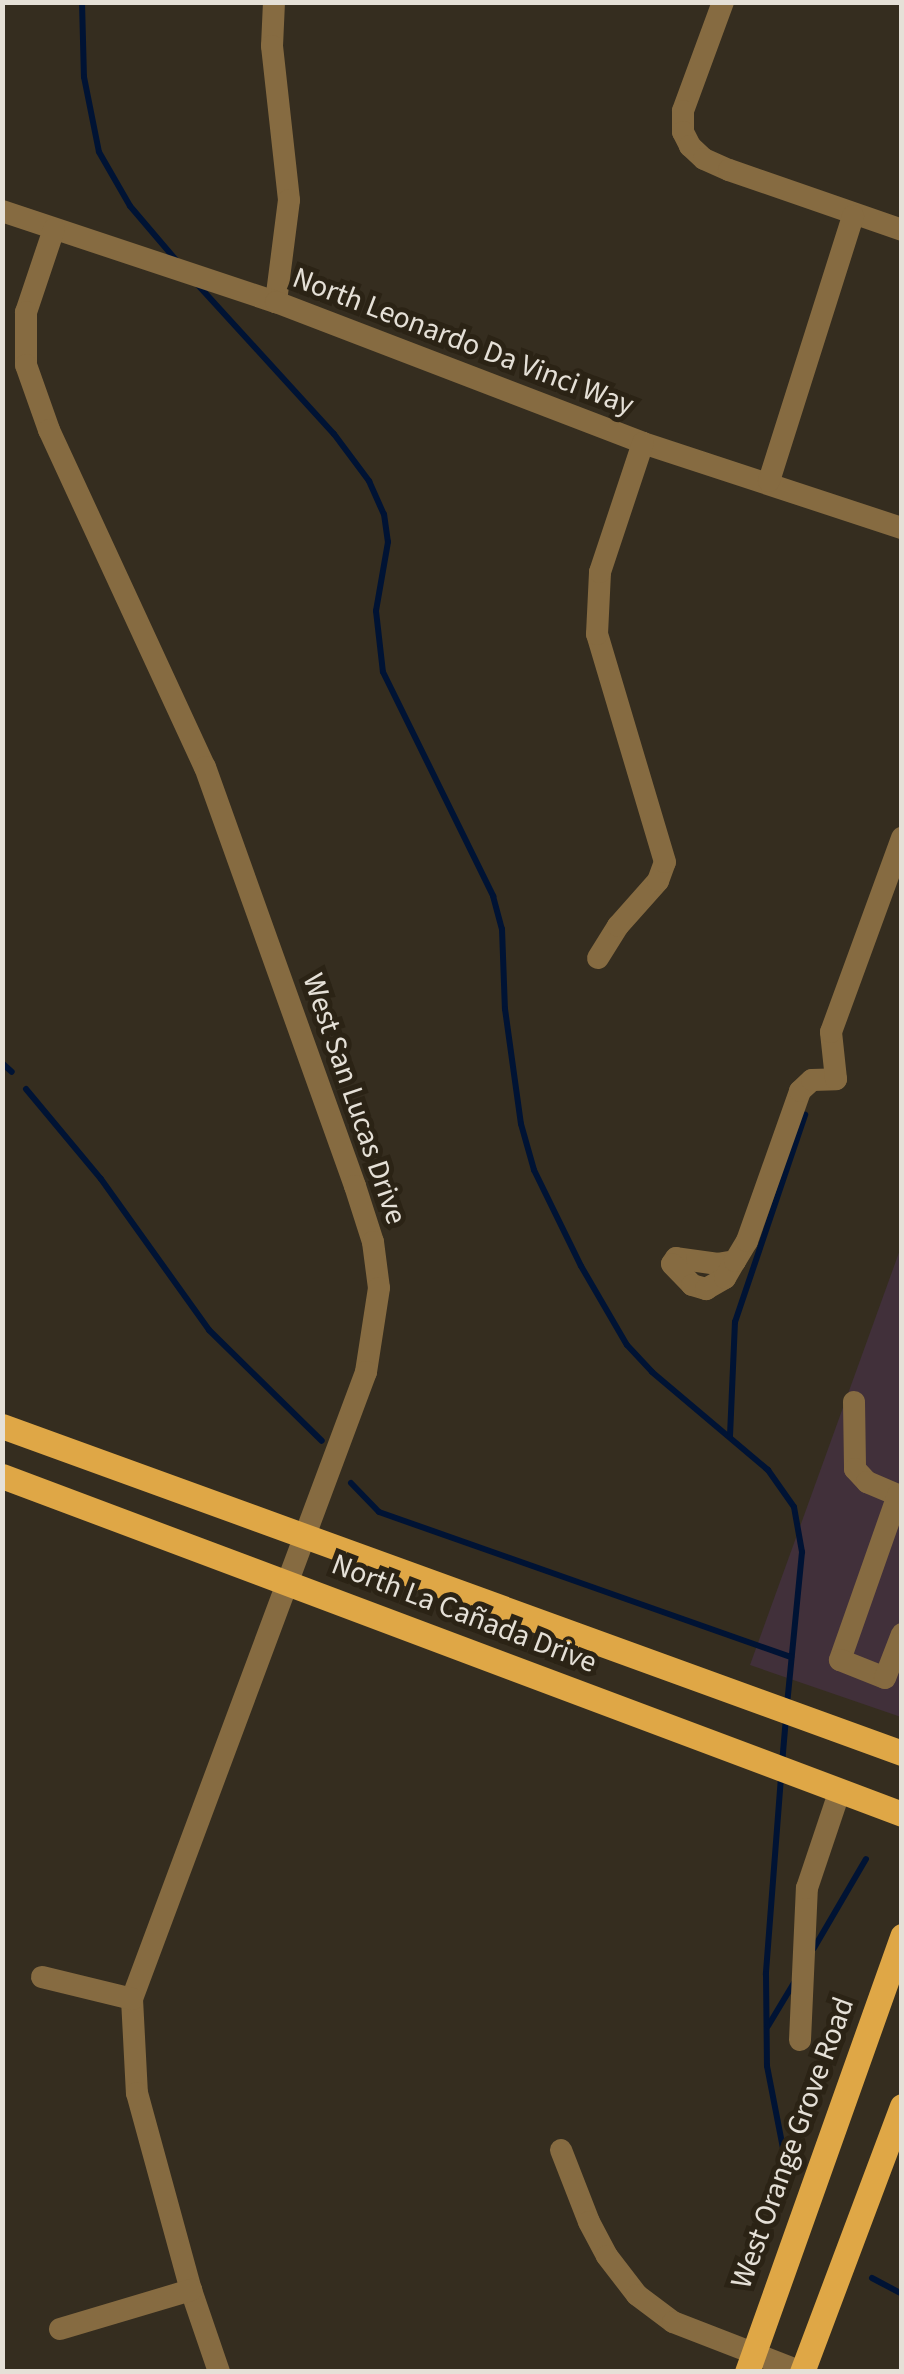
<!DOCTYPE html>
<meta charset="utf-8">
<style>
body{margin:0}
#map{position:relative;width:904px;height:2374px;overflow:hidden;background:#352d1f;font-family:"Source Sans 3",sans-serif}
div>[style]{position:absolute}
[style*='--x']{left:calc(var(--x)*1px);top:calc(var(--y)*1px);width:calc(var(--w)*1px);rotate:calc(var(--a)*1deg)}
.commercial>*{inset:0;background:#41303a}
.stream>*{height:6px;margin:-3px;padding:0 3px;transform-origin:3px;border-radius:3px;background:#001334}
.minor>*{height:22px;margin:-11px;padding:0 11px;transform-origin:11px;border-radius:11px;background:#866b41}
.major>*{height:25px;margin:-12.5px;padding:0 12.5px;transform-origin:12.5px;border-radius:12.5px;background:#dfa746}
span{translate:-50% -50%;white-space:nowrap;text-align:center;line-height:1.15;-webkit-text-stroke:10px #2b2315;paint-order:stroke}
.street-label{font-size:30px;color:#e5e0d7}
.frame{position:absolute;inset:0;border:5px solid #e5e0d7;pointer-events:none}
</style>
<div id="map">
<div class="commercial">
<div style="clip-path:polygon(901px 1247px,901px 1717px,750px 1665px)"></div>
</div>
<div class="stream">
<div style="--x:82;--y:2;--w:75;--a:88.5"></div>
<div style="--x:84;--y:77;--w:76;--a:78.7"></div>
<div style="--x:99;--y:152;--w:62;--a:60.1"></div>
<div style="--x:130;--y:206;--w:71;--a:49.6"></div>
<div style="--x:197;--y:284;--w:203;--a:47.6"></div>
<div style="--x:334;--y:434;--w:59;--a:53.3"></div>
<div style="--x:369;--y:481;--w:36;--a:66"></div>
<div style="--x:384;--y:514;--w:28;--a:82"></div>
<div style="--x:388;--y:542;--w:70;--a:99.9"></div>
<div style="--x:376;--y:611;--w:61;--a:83.5"></div>
<div style="--x:383;--y:672;--w:250;--a:63.8"></div>
<div style="--x:493;--y:896;--w:34;--a:75"></div>
<div style="--x:502;--y:929;--w:80;--a:87.9"></div>
<div style="--x:505;--y:1009;--w:116;--a:82.1"></div>
<div style="--x:521;--y:1124;--w:48;--a:74.2"></div>
<div style="--x:534;--y:1170;--w:107;--a:63.9"></div>
<div style="--x:581;--y:1266;--w:91;--a:59.8"></div>
<div style="--x:627;--y:1345;--w:37;--a:47"></div>
<div style="--x:652;--y:1372;--w:152;--a:40.2"></div>
<div style="--x:768;--y:1470;--w:45;--a:54.9"></div>
<div style="--x:794;--y:1507;--w:46;--a:79.9"></div>
<div style="--x:802;--y:1552;--w:153;--a:95.6"></div>
<div style="--x:2;--y:1063;--w:13;--a:42"></div>
<div style="--x:26;--y:1089;--w:117;--a:50.2"></div>
<div style="--x:101;--y:1179;--w:186;--a:54.4"></div>
<div style="--x:209;--y:1330;--w:158;--a:44.5"></div>
<div style="--x:730;--y:1436;--w:114;--a:-87.5"></div>
<div style="--x:735;--y:1322;--w:219;--a:-71.3"></div>
<div style="--x:351;--y:1483;--w:40;--a:46"></div>
<div style="--x:379;--y:1512;--w:437;--a:19.4"></div>
<div style="--x:782;--y:1764;--w:47;--a:-85.1"></div>
<div style="--x:781;--y:1777;--w:198;--a:94.4"></div>
<div style="--x:766;--y:1974;--w:92;--a:89.4"></div>
<div style="--x:767;--y:2066;--w:100;--a:79"></div>
<div style="--x:814;--y:1948;--w:103;--a:-59.7"></div>
<div style="--x:768;--y:2026;--w:52;--a:-59"></div>
<div style="--x:872;--y:2278;--w:34;--a:28"></div>
</div>
<div class="minor">
<div style="--x:274;--y:2;--w:44;--a:92.6"></div>
<div style="--x:272;--y:46;--w:155;--a:83.7"></div>
<div style="--x:289;--y:200;--w:103;--a:97.3"></div>
<div style="--x:723;--y:2;--w:116;--a:110.2"></div>
<div style="--x:683;--y:111;--w:21;--a:90"></div>
<div style="--x:683;--y:132;--w:16;--a:63"></div>
<div style="--x:690;--y:146;--w:19;--a:43"></div>
<div style="--x:704;--y:159;--w:27;--a:24"></div>
<div style="--x:729;--y:170;--w:183;--a:19.1"></div>
<div style="--x:2;--y:211;--w:289;--a:18.4"></div>
<div style="--x:276;--y:302;--w:393;--a:21"></div>
<div style="--x:643;--y:443;--w:273;--a:18.2"></div>
<div style="--x:54;--y:229;--w:88;--a:108.6"></div>
<div style="--x:26;--y:312;--w:53;--a:90"></div>
<div style="--x:26;--y:365;--w:69;--a:70.5"></div>
<div style="--x:49;--y:430;--w:371;--a:65.2"></div>
<div style="--x:205;--y:767;--w:445;--a:70.3"></div>
<div style="--x:355;--y:1186;--w:59;--a:72.2"></div>
<div style="--x:373;--y:1242;--w:46;--a:82.6"></div>
<div style="--x:379;--y:1288;--w:85;--a:98.8"></div>
<div style="--x:366;--y:1372;--w:669;--a:110.47"></div>
<div style="--x:132;--y:1999;--w:94;--a:87"></div>
<div style="--x:137;--y:2093;--w:204;--a:74.7"></div>
<div style="--x:191;--y:2290;--w:87;--a:71.1"></div>
<div style="--x:769;--y:481;--w:278;--a:-72.4"></div>
<div style="--x:598;--y:958;--w:38;--a:-58"></div>
<div style="--x:618;--y:926;--w:60;--a:-48.4"></div>
<div style="--x:658;--y:881;--w:20;--a:-70"></div>
<div style="--x:665;--y:862;--w:238;--a:-106.6"></div>
<div style="--x:597;--y:634;--w:62;--a:-87.2"></div>
<div style="--x:600;--y:572;--w:136;--a:-71.6"></div>
<div style="--x:735;--y:1261;--w:17;--a:170"></div>
<div style="--x:718;--y:1264;--w:42;--a:-171.9"></div>
<div style="--x:676;--y:1258;--w:7;--a:124"></div>
<div style="--x:672;--y:1264;--w:29;--a:46"></div>
<div style="--x:692;--y:1285;--w:15;--a:16"></div>
<div style="--x:706;--y:1289;--w:22;--a:-30"></div>
<div style="--x:725;--y:1278;--w:20;--a:-60"></div>
<div style="--x:735;--y:1261;--w:23;--a:-59"></div>
<div style="--x:747;--y:1241;--w:159;--a:-70.5"></div>
<div style="--x:800;--y:1091;--w:16;--a:-43"></div>
<div style="--x:812;--y:1080;--w:24;--a:-2"></div>
<div style="--x:836;--y:1079;--w:47;--a:-96.1"></div>
<div style="--x:831;--y:1032;--w:207;--a:-69.9"></div>
<div style="--x:854;--y:1402;--w:67;--a:89.1"></div>
<div style="--x:855;--y:1469;--w:18;--a:47"></div>
<div style="--x:867;--y:1482;--w:38;--a:23"></div>
<div style="--x:898;--y:1495;--w:175;--a:109.4"></div>
<div style="--x:840;--y:1660;--w:48;--a:21.8"></div>
<div style="--x:885;--y:1678;--w:47;--a:-68.9"></div>
<div style="--x:42;--y:1977;--w:93;--a:13.7"></div>
<div style="--x:800;--y:2040;--w:152;--a:-87.4"></div>
<div style="--x:807;--y:1888;--w:103;--a:-71.4"></div>
<div style="--x:561;--y:2150;--w:77;--a:68.7"></div>
<div style="--x:589;--y:2222;--w:38;--a:62"></div>
<div style="--x:607;--y:2256;--w:49;--a:52.4"></div>
<div style="--x:637;--y:2295;--w:45;--a:36.9"></div>
<div style="--x:673;--y:2322;--w:138;--a:21.2"></div>
<div style="--x:60;--y:2329;--w:137;--a:-16.6"></div>
</div>
<div class="major">
<div style="--x:2;--y:1426;--w:958;--a:19.97"></div>
<div style="--x:2;--y:1476;--w:961;--a:20.58"></div>
<div style="--x:747;--y:2372;--w:463;--a:-70.4"></div>
<div style="--x:802;--y:2372;--w:284;--a:-69.4"></div>
</div>
<div class="street-label">
<span style="left:463px;top:342px;rotate:21deg">North Leonardo Da Vinci Way</span>
<span style="left:354px;top:1099px;rotate:71deg">West San Lucas Drive</span>
<span style="left:464px;top:1614px;rotate:21deg">North La Cañada Drive</span>
<span style="left:793px;top:2143px;rotate:-70deg">West Orange Grove Road</span>
</div>
<div class="frame"></div>
</div>
